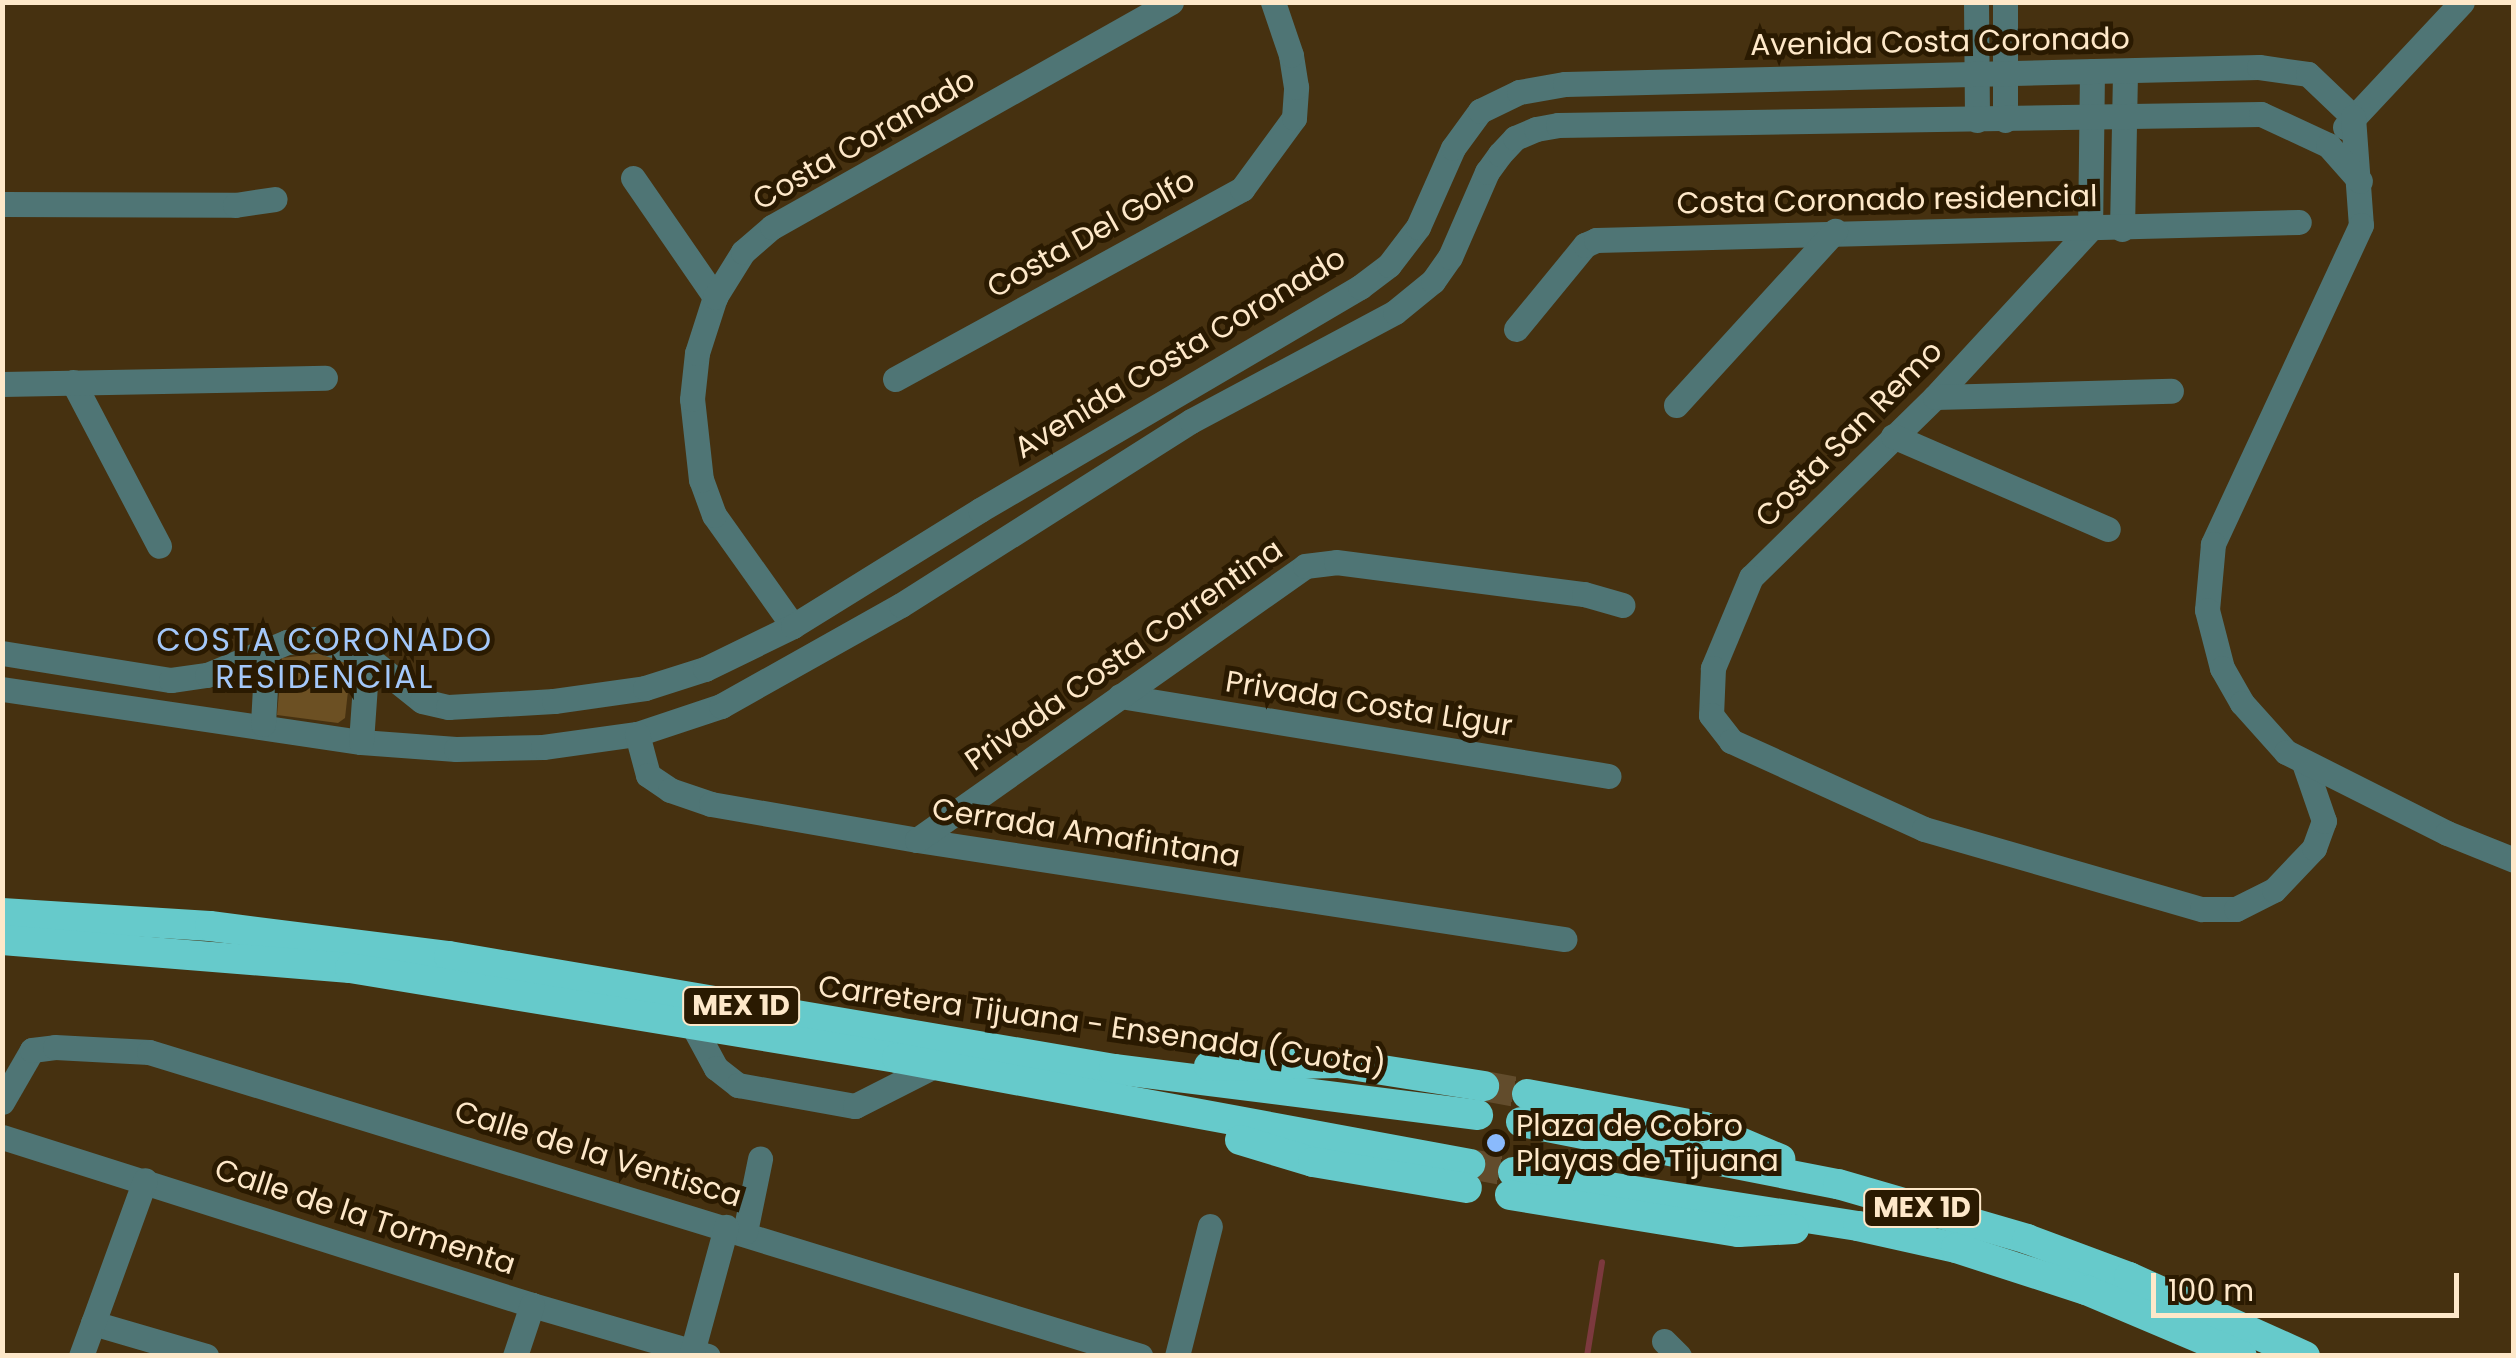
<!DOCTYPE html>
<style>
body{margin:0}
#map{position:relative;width:2516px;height:1358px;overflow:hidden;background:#463110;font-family:Poppins,sans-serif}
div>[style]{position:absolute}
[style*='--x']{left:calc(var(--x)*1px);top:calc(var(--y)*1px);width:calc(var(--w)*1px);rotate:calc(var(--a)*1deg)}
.green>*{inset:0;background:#6c5023}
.stream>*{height:6px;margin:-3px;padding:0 3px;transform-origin:3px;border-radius:3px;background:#7c393e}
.highway-tunnel>*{height:30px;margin-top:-15px;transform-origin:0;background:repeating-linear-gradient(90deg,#624c2c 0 30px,transparent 0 45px)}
.minor>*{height:25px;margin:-12.5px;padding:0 12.5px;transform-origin:12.5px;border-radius:12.5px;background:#4f7575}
.highway>*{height:30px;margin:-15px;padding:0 15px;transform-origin:15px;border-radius:15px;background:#66cacb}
.dots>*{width:28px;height:28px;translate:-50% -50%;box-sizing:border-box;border:5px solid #2a1a01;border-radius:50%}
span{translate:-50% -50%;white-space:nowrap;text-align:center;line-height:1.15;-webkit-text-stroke:10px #2a1a01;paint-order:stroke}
.shield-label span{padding:2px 8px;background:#2a1a01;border:2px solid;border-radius:8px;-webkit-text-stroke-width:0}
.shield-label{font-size:28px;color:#fee8c9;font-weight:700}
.street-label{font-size:30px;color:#fee8c9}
.poi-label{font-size:30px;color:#fee8c9}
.left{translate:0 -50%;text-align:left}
.neighbourhood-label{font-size:32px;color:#a4c8fa;letter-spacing:2.5px}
.frame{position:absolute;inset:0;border:5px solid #fee8c9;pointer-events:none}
.scale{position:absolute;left:2151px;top:1273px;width:308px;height:45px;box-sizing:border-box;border:5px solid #fee8c9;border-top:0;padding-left:12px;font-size:30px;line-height:35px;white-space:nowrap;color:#fee8c9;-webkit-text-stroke:8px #2a1a01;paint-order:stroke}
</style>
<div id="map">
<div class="green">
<div style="clip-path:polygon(324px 653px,351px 664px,345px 718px,338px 723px,277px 715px,282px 658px)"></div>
</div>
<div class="stream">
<div style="--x:1587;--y:1356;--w:95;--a:-80.9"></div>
</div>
<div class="highway-tunnel">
<div style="--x:1484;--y:1086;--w:44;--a:10.5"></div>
<div style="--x:1470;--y:1164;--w:44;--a:10.5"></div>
</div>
<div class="minor">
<div style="--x:1976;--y:2;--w:118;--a:89.5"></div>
<div style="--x:2005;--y:2;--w:118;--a:90"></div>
<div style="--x:2092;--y:71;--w:158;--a:90.7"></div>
<div style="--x:2090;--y:229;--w:229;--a:132.7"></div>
<div style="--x:1935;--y:397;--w:257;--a:135.6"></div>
<div style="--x:1751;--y:577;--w:99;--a:112.7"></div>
<div style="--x:1713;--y:668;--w:47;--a:92.4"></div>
<div style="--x:1711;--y:715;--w:33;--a:52"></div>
<div style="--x:1731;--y:741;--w:212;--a:24.5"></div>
<div style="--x:1924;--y:829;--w:289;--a:16.1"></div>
<div style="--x:2202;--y:909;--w:34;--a:0"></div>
<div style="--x:2236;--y:909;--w:42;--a:-26.6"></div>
<div style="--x:2274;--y:890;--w:58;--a:-46.4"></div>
<div style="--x:2314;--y:848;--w:29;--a:-70"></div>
<div style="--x:2324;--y:821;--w:61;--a:-109"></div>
<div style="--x:2345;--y:127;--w:171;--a:-46.9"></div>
<div style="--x:633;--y:178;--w:145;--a:55.4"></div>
<div style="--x:2;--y:204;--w:233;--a:0.2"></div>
<div style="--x:235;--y:205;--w:40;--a:-8.5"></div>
<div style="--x:2122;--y:229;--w:157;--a:-88.9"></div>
<div style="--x:1516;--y:329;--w:109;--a:-50.6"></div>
<div style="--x:1585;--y:245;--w:12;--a:-24"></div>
<div style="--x:1596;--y:240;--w:703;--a:-1.47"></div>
<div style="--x:895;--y:379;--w:396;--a:-28.7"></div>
<div style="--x:1242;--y:189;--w:88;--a:-53.8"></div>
<div style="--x:1294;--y:118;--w:31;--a:-86"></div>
<div style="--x:1296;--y:87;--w:32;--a:-99"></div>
<div style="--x:1291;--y:55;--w:56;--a:-108.8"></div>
<div style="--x:73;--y:382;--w:185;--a:62.3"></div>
<div style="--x:2;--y:384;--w:323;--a:-1.1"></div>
<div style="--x:1935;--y:397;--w:236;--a:-1.5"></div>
<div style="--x:1676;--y:405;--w:236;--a:-47.6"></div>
<div style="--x:1893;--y:436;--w:234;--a:23.4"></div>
<div style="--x:793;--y:626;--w:136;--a:-125.4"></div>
<div style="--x:714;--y:515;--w:37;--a:-110"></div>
<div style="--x:701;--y:480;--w:81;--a:-96.3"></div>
<div style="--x:692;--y:399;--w:46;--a:-83.8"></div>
<div style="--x:697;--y:353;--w:59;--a:-72.2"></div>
<div style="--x:715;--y:297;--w:53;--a:-58.1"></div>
<div style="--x:743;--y:252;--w:38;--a:-41"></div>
<div style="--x:772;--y:227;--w:458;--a:-29.4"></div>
<div style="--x:2;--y:653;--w:171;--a:9.1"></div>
<div style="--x:171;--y:680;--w:36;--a:-8"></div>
<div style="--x:207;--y:675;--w:87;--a:-22.4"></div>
<div style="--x:287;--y:642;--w:29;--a:-6"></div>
<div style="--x:316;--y:639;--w:54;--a:19.4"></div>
<div style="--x:367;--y:657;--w:70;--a:38.7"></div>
<div style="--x:422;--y:701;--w:27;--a:13"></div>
<div style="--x:448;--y:707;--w:106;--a:-3.2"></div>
<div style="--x:554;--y:701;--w:92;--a:-8.1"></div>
<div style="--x:645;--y:688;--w:63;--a:-17.6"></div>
<div style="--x:705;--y:669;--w:98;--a:-26"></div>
<div style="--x:793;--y:626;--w:220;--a:-31.8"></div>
<div style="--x:980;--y:510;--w:441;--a:-30.4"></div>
<div style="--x:1360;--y:287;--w:36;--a:-37"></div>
<div style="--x:1389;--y:265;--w:48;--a:-52.7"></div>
<div style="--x:1418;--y:227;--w:86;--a:-66.1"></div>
<div style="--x:1453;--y:148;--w:46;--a:-53.9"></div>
<div style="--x:1480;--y:111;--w:43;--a:-26"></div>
<div style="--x:1519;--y:92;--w:47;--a:-9.9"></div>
<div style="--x:1565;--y:84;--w:694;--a:-1.4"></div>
<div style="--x:2259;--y:67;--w:49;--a:8.1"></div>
<div style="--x:2308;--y:74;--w:62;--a:43.7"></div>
<div style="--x:2353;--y:117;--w:108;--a:85.8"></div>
<div style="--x:2361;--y:225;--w:352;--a:114.9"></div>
<div style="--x:2213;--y:544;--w:66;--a:95.2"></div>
<div style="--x:2207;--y:610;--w:60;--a:75.5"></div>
<div style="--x:2222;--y:668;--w:40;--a:60.3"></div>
<div style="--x:2242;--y:703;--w:66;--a:48.1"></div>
<div style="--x:2286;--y:752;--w:180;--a:26.7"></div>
<div style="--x:2447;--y:833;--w:72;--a:21.9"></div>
<div style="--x:2;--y:689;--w:363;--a:8.4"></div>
<div style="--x:361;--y:742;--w:95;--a:4.2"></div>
<div style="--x:456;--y:749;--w:87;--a:-1.3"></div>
<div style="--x:543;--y:747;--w:95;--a:-7.9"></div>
<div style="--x:637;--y:734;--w:89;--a:-18.4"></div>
<div style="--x:721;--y:706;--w:206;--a:-29.3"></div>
<div style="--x:901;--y:605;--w:343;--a:-32.4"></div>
<div style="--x:1191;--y:421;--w:231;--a:-28.1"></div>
<div style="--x:1395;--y:312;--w:49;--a:-39.2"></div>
<div style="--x:1433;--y:281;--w:29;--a:-55"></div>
<div style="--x:1450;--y:257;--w:93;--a:-66.5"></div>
<div style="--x:1487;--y:172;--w:22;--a:-54"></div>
<div style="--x:1500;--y:154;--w:22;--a:-47"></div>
<div style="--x:1515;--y:138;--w:23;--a:-23"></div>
<div style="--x:1536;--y:129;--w:22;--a:-10"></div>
<div style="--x:1558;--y:125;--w:703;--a:-0.9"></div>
<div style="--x:2261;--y:114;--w:74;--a:24.8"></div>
<div style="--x:2328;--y:145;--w:48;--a:48.4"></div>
<div style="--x:1120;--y:696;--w:495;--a:9.3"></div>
<div style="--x:263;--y:724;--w:74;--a:-86.9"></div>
<div style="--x:637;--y:734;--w:42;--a:75"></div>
<div style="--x:648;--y:775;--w:27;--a:34"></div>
<div style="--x:670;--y:790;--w:43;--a:18.9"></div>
<div style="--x:711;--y:804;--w:209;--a:9.9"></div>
<div style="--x:917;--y:840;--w:655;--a:8.7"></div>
<div style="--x:361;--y:742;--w:85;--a:-86"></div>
<div style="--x:917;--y:840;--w:475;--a:-35.2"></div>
<div style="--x:1305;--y:566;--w:31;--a:-7"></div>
<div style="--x:1336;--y:562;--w:250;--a:7.4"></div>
<div style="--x:1584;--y:594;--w:40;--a:16"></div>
<div style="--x:692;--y:1024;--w:50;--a:61.4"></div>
<div style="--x:716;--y:1068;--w:28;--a:38"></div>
<div style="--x:738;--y:1085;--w:119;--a:10.2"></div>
<div style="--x:855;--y:1106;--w:89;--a:-26.9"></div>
<div style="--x:2;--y:1102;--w:60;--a:-60"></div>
<div style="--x:32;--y:1050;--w:23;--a:-7"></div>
<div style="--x:55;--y:1047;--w:94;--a:3"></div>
<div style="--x:149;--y:1052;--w:1037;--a:17.05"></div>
<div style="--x:2;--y:1137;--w:556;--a:17.59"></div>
<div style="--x:532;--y:1305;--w:183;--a:16.2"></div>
<div style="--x:745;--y:1232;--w:75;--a:-78.4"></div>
<div style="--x:93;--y:1323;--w:118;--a:16.3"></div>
<div style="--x:1664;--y:1341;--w:21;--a:45"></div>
<div style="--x:81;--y:1356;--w:187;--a:-70"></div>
<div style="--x:515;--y:1356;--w:54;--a:-71.6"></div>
<div style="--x:691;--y:1356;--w:134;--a:-74.8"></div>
<div style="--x:1177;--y:1356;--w:134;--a:-75.8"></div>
</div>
<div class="highway">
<div style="--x:2;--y:913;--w:208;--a:3.6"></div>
<div style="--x:210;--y:926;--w:241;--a:7.2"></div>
<div style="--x:449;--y:956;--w:675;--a:9.64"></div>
<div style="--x:1114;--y:1069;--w:367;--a:7.2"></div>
<div style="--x:2;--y:940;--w:349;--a:4.6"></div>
<div style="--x:350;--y:968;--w:554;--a:9.34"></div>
<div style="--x:897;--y:1058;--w:583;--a:10.48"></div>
<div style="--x:1209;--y:1066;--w:129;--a:-1.3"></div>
<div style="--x:1338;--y:1063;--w:148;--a:9"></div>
<div style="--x:1527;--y:1094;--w:181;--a:10.5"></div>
<div style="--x:1705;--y:1127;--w:82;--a:23.1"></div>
<div style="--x:1521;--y:1122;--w:323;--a:11.1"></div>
<div style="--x:1838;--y:1184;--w:197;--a:16.2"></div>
<div style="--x:2027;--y:1239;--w:109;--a:20.4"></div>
<div style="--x:2129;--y:1277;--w:193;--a:24.2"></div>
<div style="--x:1240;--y:1140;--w:76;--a:16.8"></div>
<div style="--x:1313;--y:1162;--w:156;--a:9.6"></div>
<div style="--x:1513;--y:1172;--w:349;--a:8.9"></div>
<div style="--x:1858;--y:1226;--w:100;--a:12.7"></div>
<div style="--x:1956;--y:1248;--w:137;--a:17.9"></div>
<div style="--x:2086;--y:1290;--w:169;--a:22.9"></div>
<div style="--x:1510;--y:1195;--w:232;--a:9.2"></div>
<div style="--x:1739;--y:1232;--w:55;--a:-3.1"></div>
</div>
<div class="dots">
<div style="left:1496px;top:1143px;background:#8abafc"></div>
</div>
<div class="shield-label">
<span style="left:741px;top:1006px">MEX 1D</span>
<span style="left:1922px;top:1208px">MEX 1D</span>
</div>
<div class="street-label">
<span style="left:1940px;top:42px;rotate:-1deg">Avenida Costa Coronado</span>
<span style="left:864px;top:140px;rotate:-30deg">Costa Coranado</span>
<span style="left:1887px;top:200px;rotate:-1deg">Costa Coronado residencial</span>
<span style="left:1091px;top:234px;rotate:-29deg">Costa Del Golfo</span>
<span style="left:1180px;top:353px;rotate:-31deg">Avenida Costa Coronado</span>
<span style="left:1849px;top:434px;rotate:-45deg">Costa San Remo</span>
<span style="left:1124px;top:655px;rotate:-35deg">Privada Costa Correntina</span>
<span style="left:1369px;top:704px;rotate:9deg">Privada Costa Ligur</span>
<span style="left:1086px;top:833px;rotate:9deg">Cerrada Amafintana</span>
<span style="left:1102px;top:1026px;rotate:8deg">Carretera Tijuana - Ensenada (Cuota)</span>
<span style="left:598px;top:1154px;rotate:17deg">Calle de la Ventisca</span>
<span style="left:365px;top:1217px;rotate:18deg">Calle de la Tormenta</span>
</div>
<div class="poi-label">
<span class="left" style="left:1516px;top:1143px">Plaza de Cobro<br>Playas de Tijuana</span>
</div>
<div class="neighbourhood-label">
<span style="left:325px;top:659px">COSTA CORONADO<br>RESIDENCIAL</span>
</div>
<div class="frame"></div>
<div class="scale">100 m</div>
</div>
